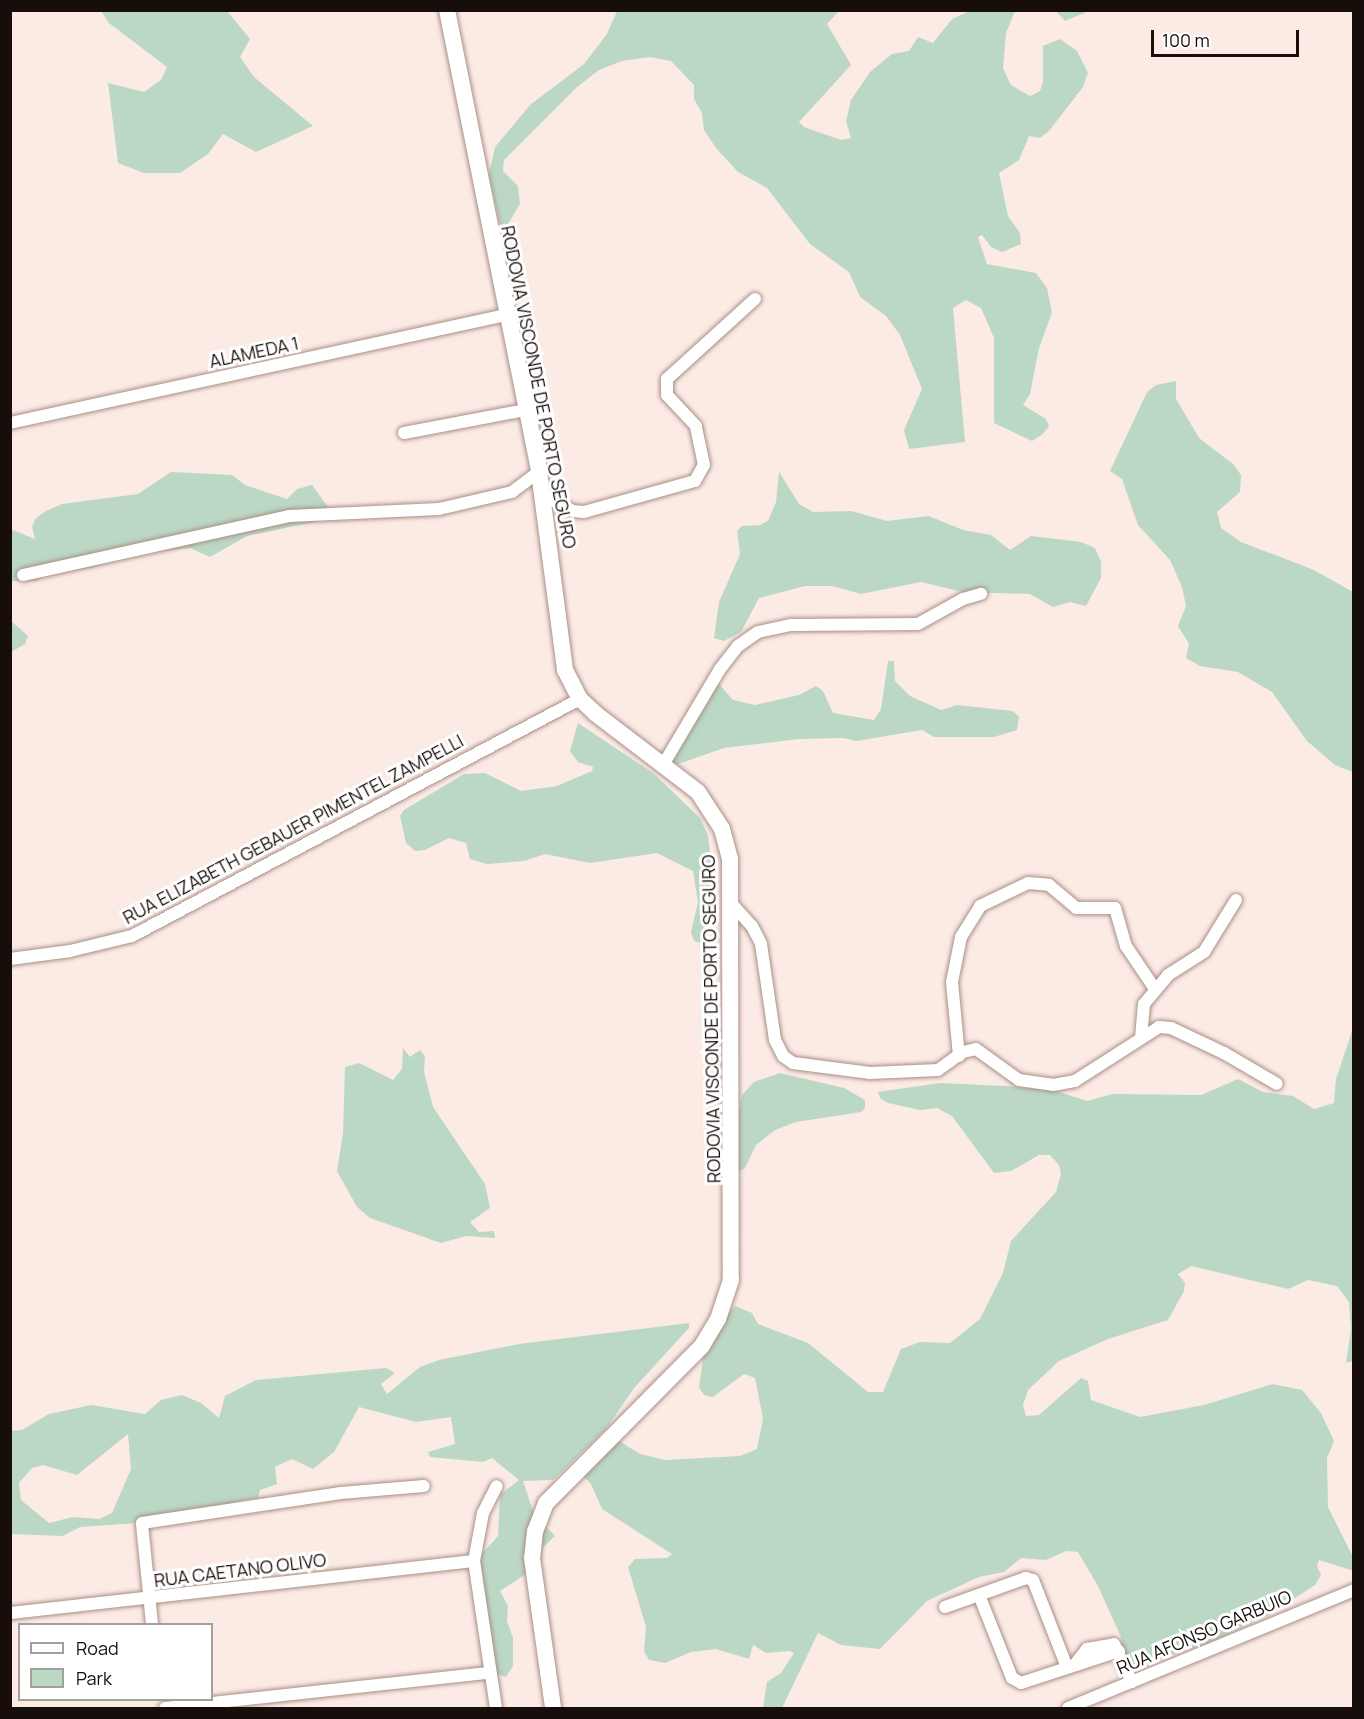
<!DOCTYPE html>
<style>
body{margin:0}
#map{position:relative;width:1364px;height:1719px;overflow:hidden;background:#fcebe5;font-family:Manrope,sans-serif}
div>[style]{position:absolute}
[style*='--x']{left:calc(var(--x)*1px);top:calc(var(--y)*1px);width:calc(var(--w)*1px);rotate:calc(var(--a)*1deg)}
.green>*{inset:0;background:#bbd8c4}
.roads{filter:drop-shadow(0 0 2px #a88f86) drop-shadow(0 0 2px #a88f86)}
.minor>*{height:12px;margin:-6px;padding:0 6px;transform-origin:6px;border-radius:6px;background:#fff}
.major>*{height:16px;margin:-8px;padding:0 8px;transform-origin:8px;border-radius:8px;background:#fff}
span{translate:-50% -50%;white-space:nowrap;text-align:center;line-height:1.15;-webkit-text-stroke:6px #fff;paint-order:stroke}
.street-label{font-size:18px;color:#170e0b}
.frame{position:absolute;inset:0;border:12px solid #170e0b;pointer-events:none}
.legend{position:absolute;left:18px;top:1623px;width:195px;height:78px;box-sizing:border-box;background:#fff;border:2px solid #a29f9d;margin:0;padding:8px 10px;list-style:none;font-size:18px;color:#170e0b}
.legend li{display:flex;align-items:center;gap:12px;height:30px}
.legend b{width:30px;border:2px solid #a29f9d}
.scale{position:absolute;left:1151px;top:30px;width:148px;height:27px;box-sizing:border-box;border:3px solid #170e0b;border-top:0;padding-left:8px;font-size:18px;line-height:21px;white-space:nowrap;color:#170e0b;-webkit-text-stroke:4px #fff;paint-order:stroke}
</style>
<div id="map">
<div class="green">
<div style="clip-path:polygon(101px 11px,227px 11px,250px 39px,240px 57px,254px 77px,313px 126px,256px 152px,223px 134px,208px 154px,180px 173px,144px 173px,118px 163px,108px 83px,144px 92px,161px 80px,167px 67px,109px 23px)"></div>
<div style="clip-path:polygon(617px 11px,839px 11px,827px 24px,851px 65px,799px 122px,804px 127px,841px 140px,851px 138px,846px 121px,851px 100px,870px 72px,892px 54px,909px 51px,918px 37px,933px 43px,952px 19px,970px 11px,1015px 11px,1006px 33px,1003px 68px,1011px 85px,1030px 96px,1040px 91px,1043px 82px,1043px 46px,1060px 39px,1077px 51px,1088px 73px,1083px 87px,1049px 131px,1040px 138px,1029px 136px,1019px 160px,999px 173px,1008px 216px,1020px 233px,1021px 244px,1002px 252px,991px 247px,982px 235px,978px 237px,987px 264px,1036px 273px,1047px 288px,1052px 313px,1039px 348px,1030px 394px,1023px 405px,1046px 419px,1049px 426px,1043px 434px,1032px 441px,994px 423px,994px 338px,981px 308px,966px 300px,953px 308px,965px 442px,909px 449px,904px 430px,922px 389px,900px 335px,886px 316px,860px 297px,849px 272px,810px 244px,767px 188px,738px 172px,716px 148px,704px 130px,702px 113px,694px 99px,694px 85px,671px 61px,650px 57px,622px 61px,599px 70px,576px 88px,504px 160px,503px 171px,518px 186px,520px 204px,508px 224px,500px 224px,489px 175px,495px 147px,530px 105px,584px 64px,607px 34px)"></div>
<div style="clip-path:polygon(1056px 11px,1089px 11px,1065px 21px)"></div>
<div style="clip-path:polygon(1176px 381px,1176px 399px,1199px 438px,1233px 464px,1241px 475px,1240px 492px,1217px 512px,1221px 528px,1241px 542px,1314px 570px,1353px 592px,1353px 772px,1335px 765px,1307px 741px,1272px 692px,1238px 672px,1200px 666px,1186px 658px,1189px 644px,1178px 626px,1186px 606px,1182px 587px,1170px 560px,1138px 525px,1122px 479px,1110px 471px,1147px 392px,1156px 385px)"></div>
<div style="clip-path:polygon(171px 472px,232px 475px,245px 485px,287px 499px,297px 489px,312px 485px,328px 507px,314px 522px,247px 536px,210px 557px,190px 548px,137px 554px,92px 568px,48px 574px,36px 581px,11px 581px,10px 529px,35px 539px,32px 527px,35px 519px,46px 511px,62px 504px,138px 494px)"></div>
<div style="clip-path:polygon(779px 472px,799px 504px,813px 512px,851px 511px,887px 521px,929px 516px,963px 530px,991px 535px,1010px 550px,1031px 536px,1081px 542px,1095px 548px,1101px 562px,1101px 578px,1086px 606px,1070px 602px,1053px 607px,1030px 594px,963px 592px,921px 582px,861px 594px,832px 586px,805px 586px,759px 598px,741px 632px,724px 641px,714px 638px,719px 602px,740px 554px,737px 531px,742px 526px,760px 525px,768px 521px,776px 502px)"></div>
<div style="clip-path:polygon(10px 620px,28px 636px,25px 644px,11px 652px)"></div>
<div style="clip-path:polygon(888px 661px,894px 661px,895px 681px,910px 696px,941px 710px,957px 705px,1013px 711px,1019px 717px,1017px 730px,994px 737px,934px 737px,922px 730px,857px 741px,843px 738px,799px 739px,724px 748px,678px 764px,670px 760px,711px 686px,720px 685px,733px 700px,755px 705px,799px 695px,816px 686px,823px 691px,833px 713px,874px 720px,881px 709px)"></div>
<div style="clip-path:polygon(578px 723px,653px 773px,700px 818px,708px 835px,715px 896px,710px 931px,701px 943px,694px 941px,691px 932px,698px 902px,693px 871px,657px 853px,590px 863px,545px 854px,524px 861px,487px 864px,470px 859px,466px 843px,449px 838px,425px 850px,415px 851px,406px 843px,400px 816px,404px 810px,464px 774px,485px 773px,521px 791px,557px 786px,592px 771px,593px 767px,578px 762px,570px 751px)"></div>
<div style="clip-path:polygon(1353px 1028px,1353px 1361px,1346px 1363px,1351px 1329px,1349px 1302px,1337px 1286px,1308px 1280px,1288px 1289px,1191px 1266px,1178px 1274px,1185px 1283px,1184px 1291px,1168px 1320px,1108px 1339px,1059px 1361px,1028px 1390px,1023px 1405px,1026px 1416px,1039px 1415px,1081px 1378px,1088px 1381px,1091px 1400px,1140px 1417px,1204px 1405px,1273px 1384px,1302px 1390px,1321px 1413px,1334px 1441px,1327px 1458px,1328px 1507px,1353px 1557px,1354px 1571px,1319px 1560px,1317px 1566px,1321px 1575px,1315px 1585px,1269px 1615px,1208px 1643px,1164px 1657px,1141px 1660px,1130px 1669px,1124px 1666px,1121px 1637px,1098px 1586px,1078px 1552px,1066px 1551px,1046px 1560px,1021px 1558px,1004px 1572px,979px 1577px,927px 1601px,880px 1649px,841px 1645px,818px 1633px,782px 1708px,763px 1708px,767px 1682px,781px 1673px,794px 1653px,789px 1651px,766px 1653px,753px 1645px,749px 1659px,716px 1649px,691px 1652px,665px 1663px,649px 1660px,644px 1651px,646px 1627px,628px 1567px,635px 1559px,667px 1558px,672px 1554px,602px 1509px,591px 1484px,582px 1475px,614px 1438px,640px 1454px,665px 1460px,740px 1456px,757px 1449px,763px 1419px,755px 1378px,744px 1374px,713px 1397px,704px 1395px,699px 1387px,704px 1353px,719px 1324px,735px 1306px,752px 1313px,758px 1324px,808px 1343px,868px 1392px,883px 1392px,901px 1349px,920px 1342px,950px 1343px,980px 1319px,1003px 1273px,1011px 1241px,1056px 1192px,1061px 1174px,1059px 1165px,1050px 1155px,1039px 1155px,1011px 1171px,994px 1173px,952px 1116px,937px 1108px,920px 1110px,888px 1103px,880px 1098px,878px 1092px,940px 1083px,1005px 1086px,1053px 1090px,1087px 1101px,1113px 1094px,1201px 1095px,1238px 1079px,1263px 1092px,1293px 1096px,1314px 1109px,1334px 1103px,1336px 1079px)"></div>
<div style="clip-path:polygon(403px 1048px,410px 1057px,420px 1050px,425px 1056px,424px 1072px,433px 1107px,485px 1184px,490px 1208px,470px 1222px,479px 1232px,494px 1231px,495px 1238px,466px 1236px,441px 1243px,370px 1218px,357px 1207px,337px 1171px,343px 1133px,345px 1067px,359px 1063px,393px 1080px,402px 1069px)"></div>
<div style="clip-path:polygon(780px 1073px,844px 1088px,865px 1100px,865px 1108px,861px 1112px,796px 1122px,775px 1130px,756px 1145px,745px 1168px,735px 1174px,732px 1148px,742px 1095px,754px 1082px)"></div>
<div style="clip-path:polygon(evenodd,689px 1323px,689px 1328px,635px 1387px,605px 1430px,553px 1480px,523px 1481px,534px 1514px,555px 1536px,542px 1548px,541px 1564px,500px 1591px,508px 1606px,507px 1621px,513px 1638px,513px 1666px,506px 1677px,496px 1674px,477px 1559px,498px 1536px,500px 1495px,519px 1480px,492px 1458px,483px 1462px,430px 1457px,428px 1452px,455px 1444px,451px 1417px,416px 1422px,359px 1407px,334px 1452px,313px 1469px,292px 1459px,275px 1467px,277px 1484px,260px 1490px,258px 1498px,242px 1500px,208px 1518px,80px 1527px,63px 1536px,11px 1534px,10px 1431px,22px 1430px,49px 1414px,91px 1405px,145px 1414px,161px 1400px,182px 1395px,201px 1403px,219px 1418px,225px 1396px,256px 1380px,386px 1368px,395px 1373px,381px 1384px,387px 1394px,420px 1367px,439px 1360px,519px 1344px,689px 1323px,128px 1434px,131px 1469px,112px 1513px,99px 1519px,73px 1517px,49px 1523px,21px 1500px,19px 1483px,32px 1468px,43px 1465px,77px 1475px,128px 1434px)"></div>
</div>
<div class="roads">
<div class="minor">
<div style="--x:10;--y:423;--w:508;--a:-12.28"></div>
<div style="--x:404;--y:433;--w:124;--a:-10.7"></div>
<div style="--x:543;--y:495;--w:34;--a:28"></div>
<div style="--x:573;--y:511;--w:11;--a:5"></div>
<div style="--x:584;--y:512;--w:115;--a:-15.6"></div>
<div style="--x:695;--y:481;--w:18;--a:-61"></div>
<div style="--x:704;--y:465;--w:40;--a:-102"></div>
<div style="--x:696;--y:426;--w:42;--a:-133.1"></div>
<div style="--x:667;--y:395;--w:16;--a:-90"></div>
<div style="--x:667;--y:379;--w:119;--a:-42.3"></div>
<div style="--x:23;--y:575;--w:272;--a:-12.5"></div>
<div style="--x:289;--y:516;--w:150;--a:-2.7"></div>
<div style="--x:439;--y:509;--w:75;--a:-13.1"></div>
<div style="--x:512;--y:492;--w:34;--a:-37"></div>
<div style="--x:663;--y:765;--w:112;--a:-59.3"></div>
<div style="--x:720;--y:669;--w:29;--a:-52"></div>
<div style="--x:738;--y:646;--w:24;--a:-35"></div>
<div style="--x:758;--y:632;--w:35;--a:-12"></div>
<div style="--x:792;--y:625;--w:126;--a:-0.5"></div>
<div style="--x:918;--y:624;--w:51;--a:-29.1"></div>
<div style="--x:963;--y:599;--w:19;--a:-16"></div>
<div style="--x:731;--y:903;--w:31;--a:48"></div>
<div style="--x:752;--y:926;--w:20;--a:63"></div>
<div style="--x:761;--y:944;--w:97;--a:81.7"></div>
<div style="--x:775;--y:1040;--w:18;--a:63"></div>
<div style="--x:783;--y:1056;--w:12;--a:35"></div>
<div style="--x:793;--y:1063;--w:78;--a:7.4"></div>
<div style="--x:870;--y:1073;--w:68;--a:-2.5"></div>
<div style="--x:938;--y:1070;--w:31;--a:-36"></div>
<div style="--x:963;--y:1052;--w:13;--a:-13"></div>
<div style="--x:976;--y:1049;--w:53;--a:35.8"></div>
<div style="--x:1019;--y:1080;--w:34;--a:8"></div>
<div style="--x:1053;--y:1085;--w:22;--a:-10"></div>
<div style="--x:1075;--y:1081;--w:100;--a:-32.7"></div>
<div style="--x:1159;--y:1027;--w:12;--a:5"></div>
<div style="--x:1171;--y:1028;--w:59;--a:25.3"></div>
<div style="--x:1224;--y:1053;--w:61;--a:30.3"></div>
<div style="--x:10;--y:959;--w:61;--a:-7.6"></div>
<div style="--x:70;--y:951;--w:64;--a:-13.6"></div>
<div style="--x:132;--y:936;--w:507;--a:-27.88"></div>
<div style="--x:1141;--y:1038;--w:34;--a:-85"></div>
<div style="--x:1144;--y:1004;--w:38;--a:-50"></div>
<div style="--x:1168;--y:975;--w:43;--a:-32.6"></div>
<div style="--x:1204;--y:952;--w:61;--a:-58.4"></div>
<div style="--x:959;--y:1056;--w:74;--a:-95.4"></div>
<div style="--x:952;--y:982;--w:46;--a:-78.7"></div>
<div style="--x:961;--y:937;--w:36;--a:-58"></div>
<div style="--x:980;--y:906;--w:53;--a:-25.6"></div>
<div style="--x:1028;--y:883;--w:21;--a:5"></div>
<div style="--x:1049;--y:885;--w:35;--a:40"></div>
<div style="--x:1076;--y:908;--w:39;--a:0"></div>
<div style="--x:1115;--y:908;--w:40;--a:74"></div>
<div style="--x:1126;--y:946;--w:52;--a:56"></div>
<div style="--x:979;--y:1595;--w:89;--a:68.3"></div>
<div style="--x:1012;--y:1678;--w:10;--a:29"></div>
<div style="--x:1021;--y:1683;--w:103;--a:-18.1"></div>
<div style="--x:945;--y:1607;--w:86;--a:-19.7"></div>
<div style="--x:1026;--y:1578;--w:7;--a:16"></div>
<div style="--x:1033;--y:1580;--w:93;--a:68.7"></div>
<div style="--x:10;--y:1613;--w:467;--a:-6.4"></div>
<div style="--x:152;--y:1624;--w:101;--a:-95.7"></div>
<div style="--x:142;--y:1523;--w:201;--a:-8.6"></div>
<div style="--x:341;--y:1493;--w:83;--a:-4.8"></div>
<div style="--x:1076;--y:1663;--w:18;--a:-52"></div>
<div style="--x:1087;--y:1649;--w:27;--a:-10"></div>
<div style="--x:1114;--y:1644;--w:42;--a:64.7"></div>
<div style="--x:165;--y:1708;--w:326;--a:-6.2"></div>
<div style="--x:496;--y:1708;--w:149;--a:-98.5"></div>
<div style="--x:474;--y:1561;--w:49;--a:-79.4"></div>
<div style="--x:483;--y:1513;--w:30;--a:-63"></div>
<div style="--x:1068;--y:1708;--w:309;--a:-22.4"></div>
</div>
<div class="major">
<div style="--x:447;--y:10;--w:471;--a:78.7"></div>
<div style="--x:539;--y:472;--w:200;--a:82.5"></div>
<div style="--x:565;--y:670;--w:33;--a:63"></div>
<div style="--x:580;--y:699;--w:22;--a:43"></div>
<div style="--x:596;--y:714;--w:128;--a:37.4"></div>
<div style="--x:698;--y:792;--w:44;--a:57"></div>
<div style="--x:722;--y:829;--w:31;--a:75"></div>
<div style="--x:730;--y:859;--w:421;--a:89.9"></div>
<div style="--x:731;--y:1280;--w:41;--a:108.4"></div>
<div style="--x:718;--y:1319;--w:31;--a:121"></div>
<div style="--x:702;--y:1346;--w:221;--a:134.8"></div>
<div style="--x:546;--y:1503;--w:30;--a:111"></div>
<div style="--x:535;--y:1531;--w:27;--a:96"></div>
<div style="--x:532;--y:1558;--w:151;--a:82"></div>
</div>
</div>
<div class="street-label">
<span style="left:254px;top:352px;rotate:-12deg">ALAMEDA 1</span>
<span style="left:539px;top:387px;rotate:79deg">RODOVIA VISCONDE DE PORTO SEGURO</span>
<span style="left:293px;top:829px;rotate:-28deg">RUA ELIZABETH GEBAUER PIMENTEL ZAMPELLI</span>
<span style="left:711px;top:1019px;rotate:-91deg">RODOVIA VISCONDE DE PORTO SEGURO</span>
<span style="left:240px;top:1570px;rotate:-7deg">RUA CAETANO OLIVO</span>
<span style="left:1204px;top:1632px;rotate:-23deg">RUA AFONSO GARBUIO</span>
</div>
<div class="frame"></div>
<ul class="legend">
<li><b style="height:8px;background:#fff"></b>Road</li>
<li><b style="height:16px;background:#bbd8c4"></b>Park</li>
</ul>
<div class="scale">100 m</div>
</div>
